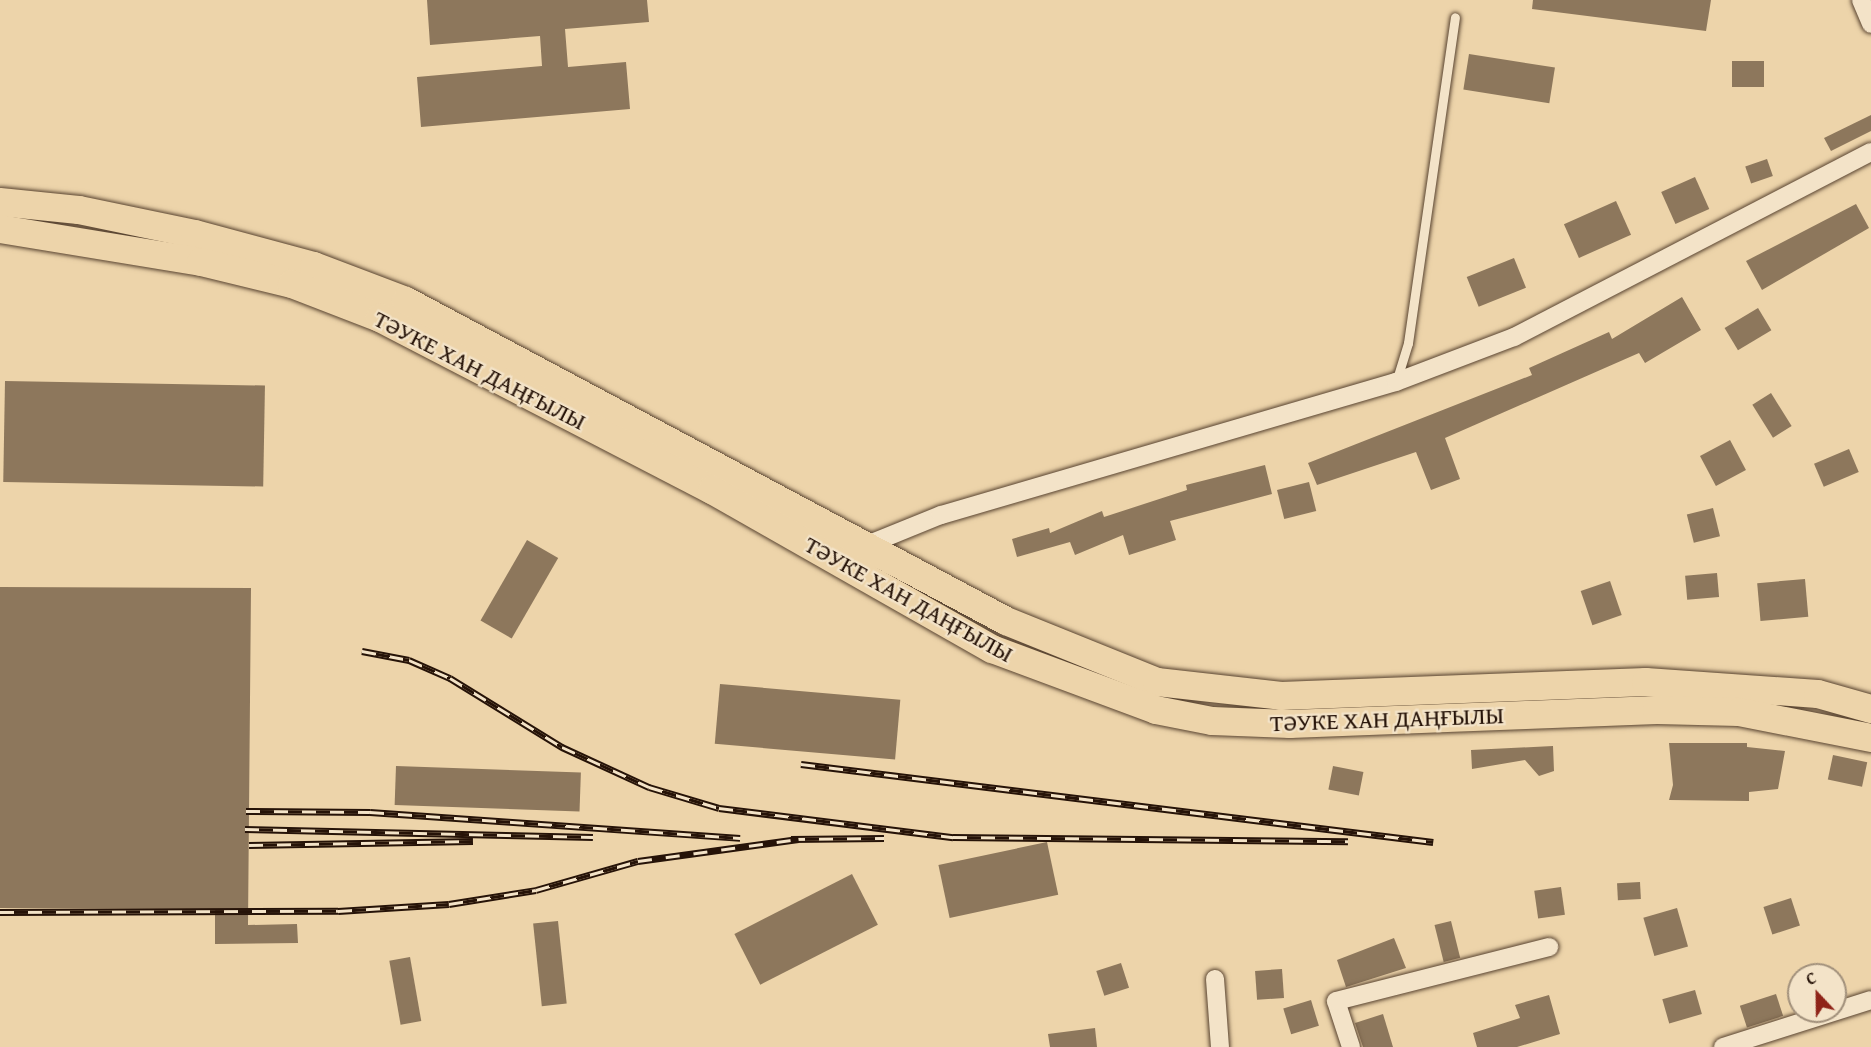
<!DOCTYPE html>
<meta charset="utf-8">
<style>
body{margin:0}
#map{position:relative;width:1871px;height:1047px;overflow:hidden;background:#edd4aa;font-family:"Gentium Book Plus",serif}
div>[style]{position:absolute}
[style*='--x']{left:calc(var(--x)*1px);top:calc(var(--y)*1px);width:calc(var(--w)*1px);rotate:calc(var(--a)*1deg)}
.building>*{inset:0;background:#8d775c;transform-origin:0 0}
.roads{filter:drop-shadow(0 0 2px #584330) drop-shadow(0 0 2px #584330)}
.service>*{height:9px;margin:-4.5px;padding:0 4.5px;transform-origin:4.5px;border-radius:4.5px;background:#f3e3c8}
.minor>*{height:18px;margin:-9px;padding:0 9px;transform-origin:9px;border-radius:9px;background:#f3e3c8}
.primary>*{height:28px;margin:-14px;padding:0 14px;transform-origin:14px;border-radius:14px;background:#edd4aa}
.rail>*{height:7px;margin-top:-3.5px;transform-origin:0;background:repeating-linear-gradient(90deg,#f3e3c8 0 14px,#261308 0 28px);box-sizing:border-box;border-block:2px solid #261308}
span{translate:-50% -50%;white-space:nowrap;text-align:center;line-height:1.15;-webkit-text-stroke:4.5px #f3e3c8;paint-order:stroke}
.street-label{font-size:24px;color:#261308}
.north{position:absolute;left:1787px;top:963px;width:60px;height:60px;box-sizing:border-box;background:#f3e3c8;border:2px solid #a1907b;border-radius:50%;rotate:338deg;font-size:16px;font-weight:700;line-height:24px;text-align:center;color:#261308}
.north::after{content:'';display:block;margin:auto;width:21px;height:27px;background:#8f2418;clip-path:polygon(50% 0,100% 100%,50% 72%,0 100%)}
</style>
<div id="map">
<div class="building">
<div style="clip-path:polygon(427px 0,647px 0,649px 22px,565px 29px,568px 67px,626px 62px,630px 109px,421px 127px,417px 77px,542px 66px,540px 36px,430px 45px)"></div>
<div style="clip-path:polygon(1533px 0,1711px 0,1706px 31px,1532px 9px)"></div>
<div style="left:1469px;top:54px;width:87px;height:36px;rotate:9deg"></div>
<div style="left:1732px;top:61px;width:32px;height:26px"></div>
<div style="clip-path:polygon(1871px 115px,1871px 131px,1831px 151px,1824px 138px)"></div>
<div style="left:1767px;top:159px;width:18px;height:23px;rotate:71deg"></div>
<div style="left:1695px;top:177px;width:35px;height:37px;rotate:66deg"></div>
<div style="left:1616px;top:201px;width:37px;height:57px;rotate:66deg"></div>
<div style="clip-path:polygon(1856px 204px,1869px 228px,1762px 290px,1746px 261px)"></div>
<div style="left:1514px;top:258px;width:32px;height:51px;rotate:68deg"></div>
<div style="clip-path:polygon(1682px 297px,1701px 330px,1645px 363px,1639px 353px,1445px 438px,1460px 479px,1431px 490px,1416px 452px,1317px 485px,1308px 463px,1532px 375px,1529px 368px,1609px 332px,1612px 339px)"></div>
<div style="left:1758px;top:308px;width:26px;height:39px;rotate:59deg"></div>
<div style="left:5px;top:381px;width:260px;height:101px;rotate:1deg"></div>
<div style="left:1771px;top:393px;width:39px;height:22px;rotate:58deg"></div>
<div style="left:1730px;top:440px;width:34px;height:34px;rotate:62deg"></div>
<div style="left:1849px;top:449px;width:25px;height:38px;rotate:67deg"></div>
<div style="clip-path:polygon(1265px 465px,1272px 494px,1170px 521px,1176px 540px,1129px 555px,1123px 535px,1075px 555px,1070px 542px,1017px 557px,1012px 539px,1049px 528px,1050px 533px,1102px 511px,1104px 517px,1187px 490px,1186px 485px)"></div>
<div style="left:1309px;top:482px;width:30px;height:33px;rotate:76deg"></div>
<div style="left:1713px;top:508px;width:29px;height:27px;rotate:76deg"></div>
<div style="left:527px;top:540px;width:36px;height:93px;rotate:30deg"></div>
<div style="left:1717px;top:573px;width:24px;height:32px;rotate:85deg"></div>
<div style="left:1805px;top:579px;width:38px;height:48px;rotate:85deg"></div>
<div style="left:1610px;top:581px;width:36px;height:31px;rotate:71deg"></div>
<div style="clip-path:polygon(0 587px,251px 588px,248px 925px,297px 924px,298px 943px,215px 944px,215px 909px,0 908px)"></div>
<div style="left:720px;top:684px;width:181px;height:60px;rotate:5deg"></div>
<div style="clip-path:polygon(1669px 743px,1747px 743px,1747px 747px,1785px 751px,1778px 789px,1749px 792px,1749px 801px,1669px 800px,1673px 785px)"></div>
<div style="clip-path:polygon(1553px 746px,1554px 771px,1539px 776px,1525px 760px,1472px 769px,1471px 750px)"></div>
<div style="left:1833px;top:755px;width:35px;height:25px;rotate:12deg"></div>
<div style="left:396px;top:766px;width:185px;height:39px;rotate:2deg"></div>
<div style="left:1333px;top:766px;width:31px;height:24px;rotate:11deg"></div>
<div style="left:1047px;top:842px;width:54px;height:111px;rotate:78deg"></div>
<div style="left:852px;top:874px;width:57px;height:132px;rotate:63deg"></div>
<div style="left:1640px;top:882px;width:17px;height:23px;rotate:87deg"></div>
<div style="left:1561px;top:887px;width:28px;height:27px;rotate:82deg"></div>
<div style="left:1791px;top:898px;width:29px;height:29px;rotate:72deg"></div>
<div style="left:1677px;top:908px;width:40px;height:35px;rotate:74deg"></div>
<div style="left:558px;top:921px;width:83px;height:25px;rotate:84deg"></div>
<div style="left:1451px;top:921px;width:38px;height:17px;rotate:76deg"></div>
<div style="clip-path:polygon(1394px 938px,1406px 968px,1346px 987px,1337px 960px)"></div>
<div style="left:410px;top:957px;width:65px;height:21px;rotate:80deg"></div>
<div style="left:1121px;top:963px;width:26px;height:26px;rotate:72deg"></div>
<div style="left:1282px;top:969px;width:29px;height:27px;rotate:86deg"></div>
<div style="left:1695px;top:990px;width:25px;height:34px;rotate:74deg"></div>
<div style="left:1776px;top:994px;width:23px;height:38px;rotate:72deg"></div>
<div style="clip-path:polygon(1549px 995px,1560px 1034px,1517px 1047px,1477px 1047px,1473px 1033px,1520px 1018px,1515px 1005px)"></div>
<div style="left:1311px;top:1000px;width:27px;height:29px;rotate:73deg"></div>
<div style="clip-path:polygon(1383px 1014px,1393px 1047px,1363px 1047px,1355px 1023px)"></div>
<div style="clip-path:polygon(1095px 1028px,1097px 1047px,1050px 1047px,1048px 1034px)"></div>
</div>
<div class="roads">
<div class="service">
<div style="--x:1396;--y:382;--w:41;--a:-72.9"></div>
<div style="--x:1408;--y:343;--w:329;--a:-81.8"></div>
</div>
<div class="minor">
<div style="--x:1861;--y:0;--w:26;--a:67"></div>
<div style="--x:867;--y:545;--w:80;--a:-22.1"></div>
<div style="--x:941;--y:515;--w:474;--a:-16.3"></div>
<div style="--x:1396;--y:382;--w:126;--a:-20.9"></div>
<div style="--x:1514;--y:337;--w:402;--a:-27.4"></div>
<div style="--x:1215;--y:979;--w:68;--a:85.8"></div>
<div style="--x:1351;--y:1047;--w:48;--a:-108.1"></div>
<div style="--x:1336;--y:1001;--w:220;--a:-14.2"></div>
<div style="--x:1723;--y:1047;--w:155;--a:-17.6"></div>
</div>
<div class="primary">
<div style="--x:0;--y:202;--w:79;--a:5.8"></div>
<div style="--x:79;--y:210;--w:118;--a:11.7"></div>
<div style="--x:195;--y:234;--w:123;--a:15.1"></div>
<div style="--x:314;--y:266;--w:98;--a:20.8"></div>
<div style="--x:406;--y:301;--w:680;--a:28.07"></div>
<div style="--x:1006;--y:621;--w:163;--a:22"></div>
<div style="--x:1157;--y:682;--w:125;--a:6.4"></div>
<div style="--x:1281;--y:696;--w:365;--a:-2.2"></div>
<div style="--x:1646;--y:682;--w:172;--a:4"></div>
<div style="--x:1818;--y:694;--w:55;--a:15.8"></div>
<div style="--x:0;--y:229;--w:204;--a:9.3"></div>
<div style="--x:201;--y:262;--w:94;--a:13.6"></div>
<div style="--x:292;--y:284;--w:94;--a:21.1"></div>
<div style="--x:380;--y:318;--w:374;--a:27.4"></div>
<div style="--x:712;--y:490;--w:322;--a:29.6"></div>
<div style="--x:992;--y:649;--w:175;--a:20.4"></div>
<div style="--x:1156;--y:710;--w:57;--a:11.1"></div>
<div style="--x:1212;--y:721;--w:78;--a:2.2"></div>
<div style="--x:1290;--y:724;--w:367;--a:-2.2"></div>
<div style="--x:1657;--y:710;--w:82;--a:1.4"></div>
<div style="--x:1739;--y:712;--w:135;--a:11.1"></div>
</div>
</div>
<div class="rail">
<div style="--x:362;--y:651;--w:48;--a:10.8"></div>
<div style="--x:409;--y:660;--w:45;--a:23.7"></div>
<div style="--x:450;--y:678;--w:132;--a:31.6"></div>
<div style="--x:562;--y:747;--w:96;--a:24.7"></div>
<div style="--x:649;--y:787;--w:73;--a:16.7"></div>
<div style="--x:719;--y:808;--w:236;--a:7.1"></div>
<div style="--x:953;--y:837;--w:395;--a:0.6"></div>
<div style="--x:801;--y:764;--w:637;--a:7.04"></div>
<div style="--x:246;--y:811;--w:124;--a:0.5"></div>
<div style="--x:370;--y:812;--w:371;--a:4"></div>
<div style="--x:245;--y:829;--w:348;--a:1.3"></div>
<div style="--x:791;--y:839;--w:93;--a:-0.6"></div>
<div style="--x:249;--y:845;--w:224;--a:-1"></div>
<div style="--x:0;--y:912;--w:338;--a:-0.2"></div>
<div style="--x:338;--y:911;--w:111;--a:-3.6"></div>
<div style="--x:449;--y:904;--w:88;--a:-9.1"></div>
<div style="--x:536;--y:890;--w:106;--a:-15.9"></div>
<div style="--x:638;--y:861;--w:162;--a:-7.8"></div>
</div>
<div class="street-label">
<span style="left:480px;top:370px;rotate:27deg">ТӘУКЕ ХАН ДАҢҒЫЛЫ</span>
<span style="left:909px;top:599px;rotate:29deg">ТӘУКЕ ХАН ДАҢҒЫЛЫ</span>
<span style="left:1387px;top:719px;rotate:-2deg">ТӘУКЕ ХАН ДАҢҒЫЛЫ</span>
</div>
<div class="north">С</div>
</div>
